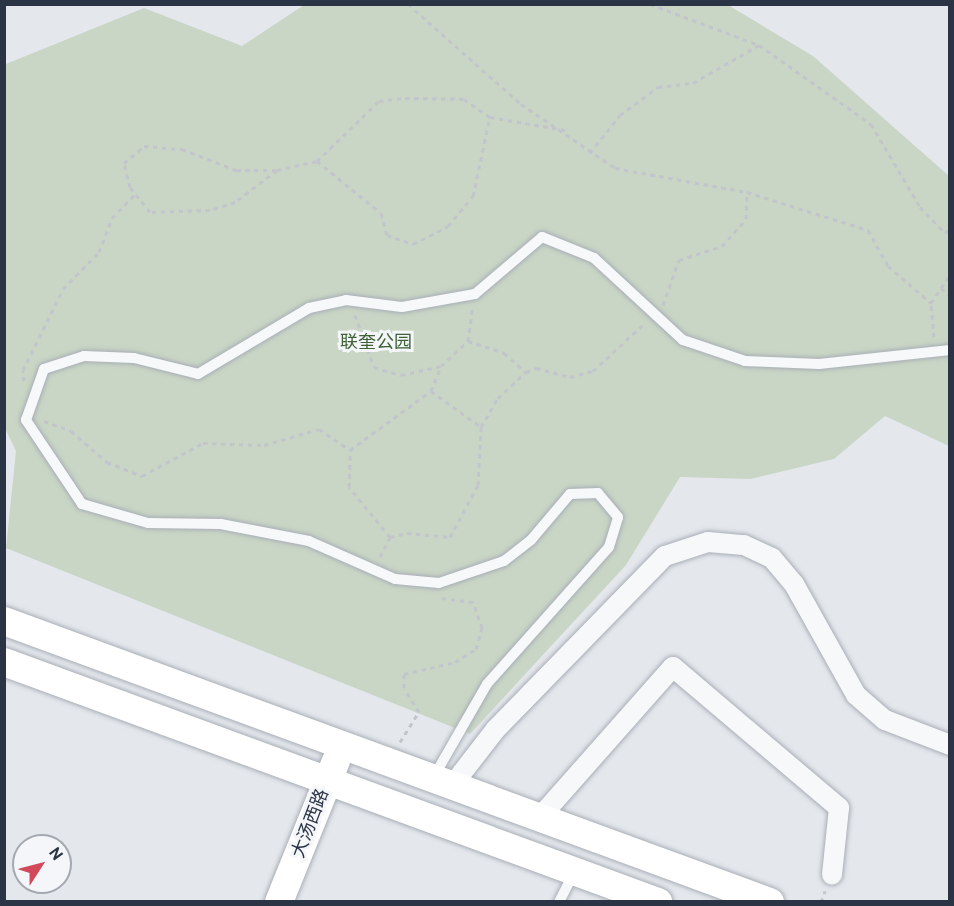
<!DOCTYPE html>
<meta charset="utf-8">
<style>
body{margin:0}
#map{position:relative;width:954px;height:906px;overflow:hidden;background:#e4e7ec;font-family:Overpass,"Noto Sans SC",sans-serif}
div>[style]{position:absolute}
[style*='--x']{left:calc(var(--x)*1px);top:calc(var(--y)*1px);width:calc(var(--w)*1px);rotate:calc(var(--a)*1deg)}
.green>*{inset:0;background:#c9d6c5}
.path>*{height:3px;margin-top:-1.5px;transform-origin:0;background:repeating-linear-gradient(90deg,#c2c5cb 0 4.5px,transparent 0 9px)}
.roads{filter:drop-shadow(0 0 2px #a9aeb7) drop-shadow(0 0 2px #a9aeb7)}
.lane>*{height:10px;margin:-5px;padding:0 5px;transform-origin:5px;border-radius:5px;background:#f7f8fa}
.street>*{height:20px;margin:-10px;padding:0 10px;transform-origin:10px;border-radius:10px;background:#f7f8fa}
.secondary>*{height:28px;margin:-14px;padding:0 14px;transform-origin:14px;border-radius:14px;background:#fff}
span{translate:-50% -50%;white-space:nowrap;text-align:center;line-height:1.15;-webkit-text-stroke:6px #f4f6f9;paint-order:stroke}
.park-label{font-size:18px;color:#3f6138}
.street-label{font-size:18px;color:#2b3445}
.frame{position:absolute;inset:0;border:6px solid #2b3445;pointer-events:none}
.north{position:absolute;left:12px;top:834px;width:60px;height:60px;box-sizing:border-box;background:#f4f6f9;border:2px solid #a4a8b1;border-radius:50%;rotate:54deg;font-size:16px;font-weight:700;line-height:24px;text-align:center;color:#2b3445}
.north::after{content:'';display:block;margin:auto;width:21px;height:27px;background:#d1495b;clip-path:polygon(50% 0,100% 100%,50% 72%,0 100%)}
</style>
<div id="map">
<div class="green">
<div style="clip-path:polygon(304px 5px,728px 5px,813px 56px,949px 176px,949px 446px,885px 416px,834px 459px,751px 479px,680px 477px,626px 565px,470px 734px,6px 548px,16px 451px,4px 426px,6px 64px,144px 8px,242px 46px)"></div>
</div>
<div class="path">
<div style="--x:408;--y:4;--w:151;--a:41.5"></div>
<div style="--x:521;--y:104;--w:114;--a:34.2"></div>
<div style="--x:615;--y:168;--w:134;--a:10.3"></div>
<div style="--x:747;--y:192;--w:127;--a:17.4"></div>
<div style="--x:868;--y:230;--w:41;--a:60.9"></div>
<div style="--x:888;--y:266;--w:57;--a:40.7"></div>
<div style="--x:650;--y:4;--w:116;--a:20.6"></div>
<div style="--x:759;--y:45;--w:137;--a:35.2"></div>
<div style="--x:871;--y:124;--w:96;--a:59.4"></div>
<div style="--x:920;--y:207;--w:36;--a:46"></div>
<div style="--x:945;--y:233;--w:6;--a:-39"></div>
<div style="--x:590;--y:153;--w:48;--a:-51.7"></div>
<div style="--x:620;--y:115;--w:47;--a:-36.4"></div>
<div style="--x:658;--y:87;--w:35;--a:-7"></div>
<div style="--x:693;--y:83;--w:76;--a:-29.9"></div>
<div style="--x:317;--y:161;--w:82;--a:39.1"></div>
<div style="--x:381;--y:213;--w:23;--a:75"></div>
<div style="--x:387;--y:235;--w:28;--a:19"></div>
<div style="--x:413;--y:244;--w:39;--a:-27"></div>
<div style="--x:448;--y:226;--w:39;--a:-50"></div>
<div style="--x:473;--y:196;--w:81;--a:-77.9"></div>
<div style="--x:277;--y:170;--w:53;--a:142.7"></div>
<div style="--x:235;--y:202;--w:26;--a:162"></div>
<div style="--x:210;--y:210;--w:60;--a:178.1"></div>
<div style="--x:150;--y:212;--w:32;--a:-129"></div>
<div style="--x:130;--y:187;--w:25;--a:-104"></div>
<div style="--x:124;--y:163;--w:26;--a:-40"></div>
<div style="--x:144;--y:146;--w:38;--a:5"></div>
<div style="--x:182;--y:149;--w:58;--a:21.3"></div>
<div style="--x:236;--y:170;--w:41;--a:0"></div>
<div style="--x:277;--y:170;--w:41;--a:-12.7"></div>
<div style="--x:317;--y:161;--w:86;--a:-44.1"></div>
<div style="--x:379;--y:101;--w:26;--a:-7"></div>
<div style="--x:405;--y:98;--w:59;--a:1"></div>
<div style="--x:464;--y:99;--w:32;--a:35"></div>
<div style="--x:490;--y:117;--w:76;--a:9.8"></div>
<div style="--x:941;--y:288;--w:12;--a:42"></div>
<div style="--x:663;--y:305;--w:48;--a:-70.4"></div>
<div style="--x:679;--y:260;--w:45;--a:-18"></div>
<div style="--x:722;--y:246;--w:36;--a:-48"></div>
<div style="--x:746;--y:219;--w:27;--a:-88"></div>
<div style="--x:355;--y:315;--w:55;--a:69.9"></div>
<div style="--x:374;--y:367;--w:28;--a:17"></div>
<div style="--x:401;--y:375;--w:41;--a:-12.7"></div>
<div style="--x:934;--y:337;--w:34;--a:-95"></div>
<div style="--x:931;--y:303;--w:34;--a:-56"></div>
<div style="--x:468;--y:341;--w:38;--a:18"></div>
<div style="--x:504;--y:353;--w:29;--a:41"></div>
<div style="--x:24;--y:381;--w:11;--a:-95"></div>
<div style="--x:23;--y:370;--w:90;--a:-63.7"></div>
<div style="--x:63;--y:289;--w:52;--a:-45.8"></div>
<div style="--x:99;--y:252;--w:36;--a:-69"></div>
<div style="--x:112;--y:218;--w:33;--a:-46"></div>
<div style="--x:431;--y:391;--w:27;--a:-68"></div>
<div style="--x:441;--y:366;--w:37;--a:-43"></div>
<div style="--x:468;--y:341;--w:34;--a:-82"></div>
<div style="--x:44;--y:421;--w:29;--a:20"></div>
<div style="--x:71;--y:431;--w:48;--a:40.7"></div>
<div style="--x:107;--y:462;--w:38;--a:22"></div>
<div style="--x:142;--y:476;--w:69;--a:-28.4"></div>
<div style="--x:203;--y:443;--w:61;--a:1.9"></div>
<div style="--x:264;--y:445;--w:57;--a:-16.2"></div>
<div style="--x:319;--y:429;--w:37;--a:34"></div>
<div style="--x:390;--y:537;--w:65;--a:-129.4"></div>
<div style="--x:349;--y:487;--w:37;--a:-88"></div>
<div style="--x:350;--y:450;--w:100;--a:-36.1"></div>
<div style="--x:431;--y:391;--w:62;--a:35.8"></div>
<div style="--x:380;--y:557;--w:22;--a:-63"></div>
<div style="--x:390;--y:537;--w:17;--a:-13"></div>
<div style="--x:407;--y:533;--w:43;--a:5.3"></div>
<div style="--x:450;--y:537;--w:59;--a:-61.7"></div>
<div style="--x:478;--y:485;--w:58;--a:-87"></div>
<div style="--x:481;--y:427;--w:34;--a:-60"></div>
<div style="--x:498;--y:398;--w:38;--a:-43"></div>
<div style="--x:526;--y:372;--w:11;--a:-22"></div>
<div style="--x:536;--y:368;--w:35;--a:15"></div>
<div style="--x:570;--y:377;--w:24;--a:-15"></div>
<div style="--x:593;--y:371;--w:72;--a:-42.8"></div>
<div style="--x:400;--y:742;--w:36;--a:-58"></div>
<div style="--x:419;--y:712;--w:28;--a:-122"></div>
<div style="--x:404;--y:688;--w:14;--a:-90"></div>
<div style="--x:404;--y:674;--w:52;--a:-13.2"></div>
<div style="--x:455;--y:662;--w:25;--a:-32"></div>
<div style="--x:476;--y:649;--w:22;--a:-74"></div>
<div style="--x:482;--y:628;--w:28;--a:-109"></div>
<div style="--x:473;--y:602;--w:32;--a:-173"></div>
<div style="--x:821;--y:902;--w:12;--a:-70"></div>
</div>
<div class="roads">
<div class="lane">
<div style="--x:433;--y:778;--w:108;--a:-60.1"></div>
<div style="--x:487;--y:684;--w:183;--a:-48.3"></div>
<div style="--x:609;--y:547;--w:31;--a:-73"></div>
<div style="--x:618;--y:517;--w:31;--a:-130"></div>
<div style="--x:598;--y:493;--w:28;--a:178"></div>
<div style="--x:570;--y:494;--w:60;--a:130.3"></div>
<div style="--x:531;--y:540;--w:34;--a:142"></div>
<div style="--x:504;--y:561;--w:69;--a:161.3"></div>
<div style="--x:439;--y:583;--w:44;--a:-174.8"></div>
<div style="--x:395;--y:579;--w:94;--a:-156.2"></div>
<div style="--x:309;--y:541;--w:90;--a:-169.1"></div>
<div style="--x:221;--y:524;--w:73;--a:-179.2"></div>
<div style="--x:148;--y:523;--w:69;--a:-163.9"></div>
<div style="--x:82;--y:504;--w:101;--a:-123.7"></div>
<div style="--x:26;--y:420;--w:54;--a:-70.6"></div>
<div style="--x:44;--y:369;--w:42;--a:-18"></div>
<div style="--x:84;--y:356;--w:50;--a:2.3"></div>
<div style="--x:134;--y:358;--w:66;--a:14"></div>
<div style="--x:198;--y:374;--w:129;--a:-30.7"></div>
<div style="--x:309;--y:308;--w:38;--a:-12"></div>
<div style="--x:346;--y:300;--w:56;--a:7.1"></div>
<div style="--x:402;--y:307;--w:74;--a:-10.1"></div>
<div style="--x:475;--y:294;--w:88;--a:-40.4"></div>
<div style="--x:542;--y:237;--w:56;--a:22"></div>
<div style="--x:594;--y:258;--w:121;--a:42.7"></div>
<div style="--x:683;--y:340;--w:65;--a:18.7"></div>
<div style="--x:745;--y:361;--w:74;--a:2.3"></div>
<div style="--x:819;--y:364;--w:132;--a:-6.1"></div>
<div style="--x:559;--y:902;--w:34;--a:-63"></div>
</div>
<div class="street">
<div style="--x:451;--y:787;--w:72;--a:-52.3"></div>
<div style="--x:495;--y:730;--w:243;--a:-45.7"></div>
<div style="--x:665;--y:556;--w:45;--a:-18"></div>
<div style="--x:708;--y:542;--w:36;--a:5"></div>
<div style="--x:744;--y:545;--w:31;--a:25"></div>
<div style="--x:772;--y:558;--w:34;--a:50"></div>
<div style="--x:794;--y:584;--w:127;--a:60.8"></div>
<div style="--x:856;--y:695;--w:38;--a:41"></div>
<div style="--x:885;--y:720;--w:70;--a:21"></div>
<div style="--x:541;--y:816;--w:199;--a:-48.5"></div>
<div style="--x:673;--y:667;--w:218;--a:40.3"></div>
<div style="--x:839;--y:808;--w:67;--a:96"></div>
</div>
<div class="secondary">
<div style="--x:4;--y:621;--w:816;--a:20.15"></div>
<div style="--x:4;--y:662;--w:697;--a:20.15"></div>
<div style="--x:279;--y:902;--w:152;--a:-68"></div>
</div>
</div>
<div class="park-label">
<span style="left:376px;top:344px">联奎公园</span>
</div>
<div class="street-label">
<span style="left:312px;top:824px;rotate:-69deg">大汤西路</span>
</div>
<div class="frame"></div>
<div class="north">N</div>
</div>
